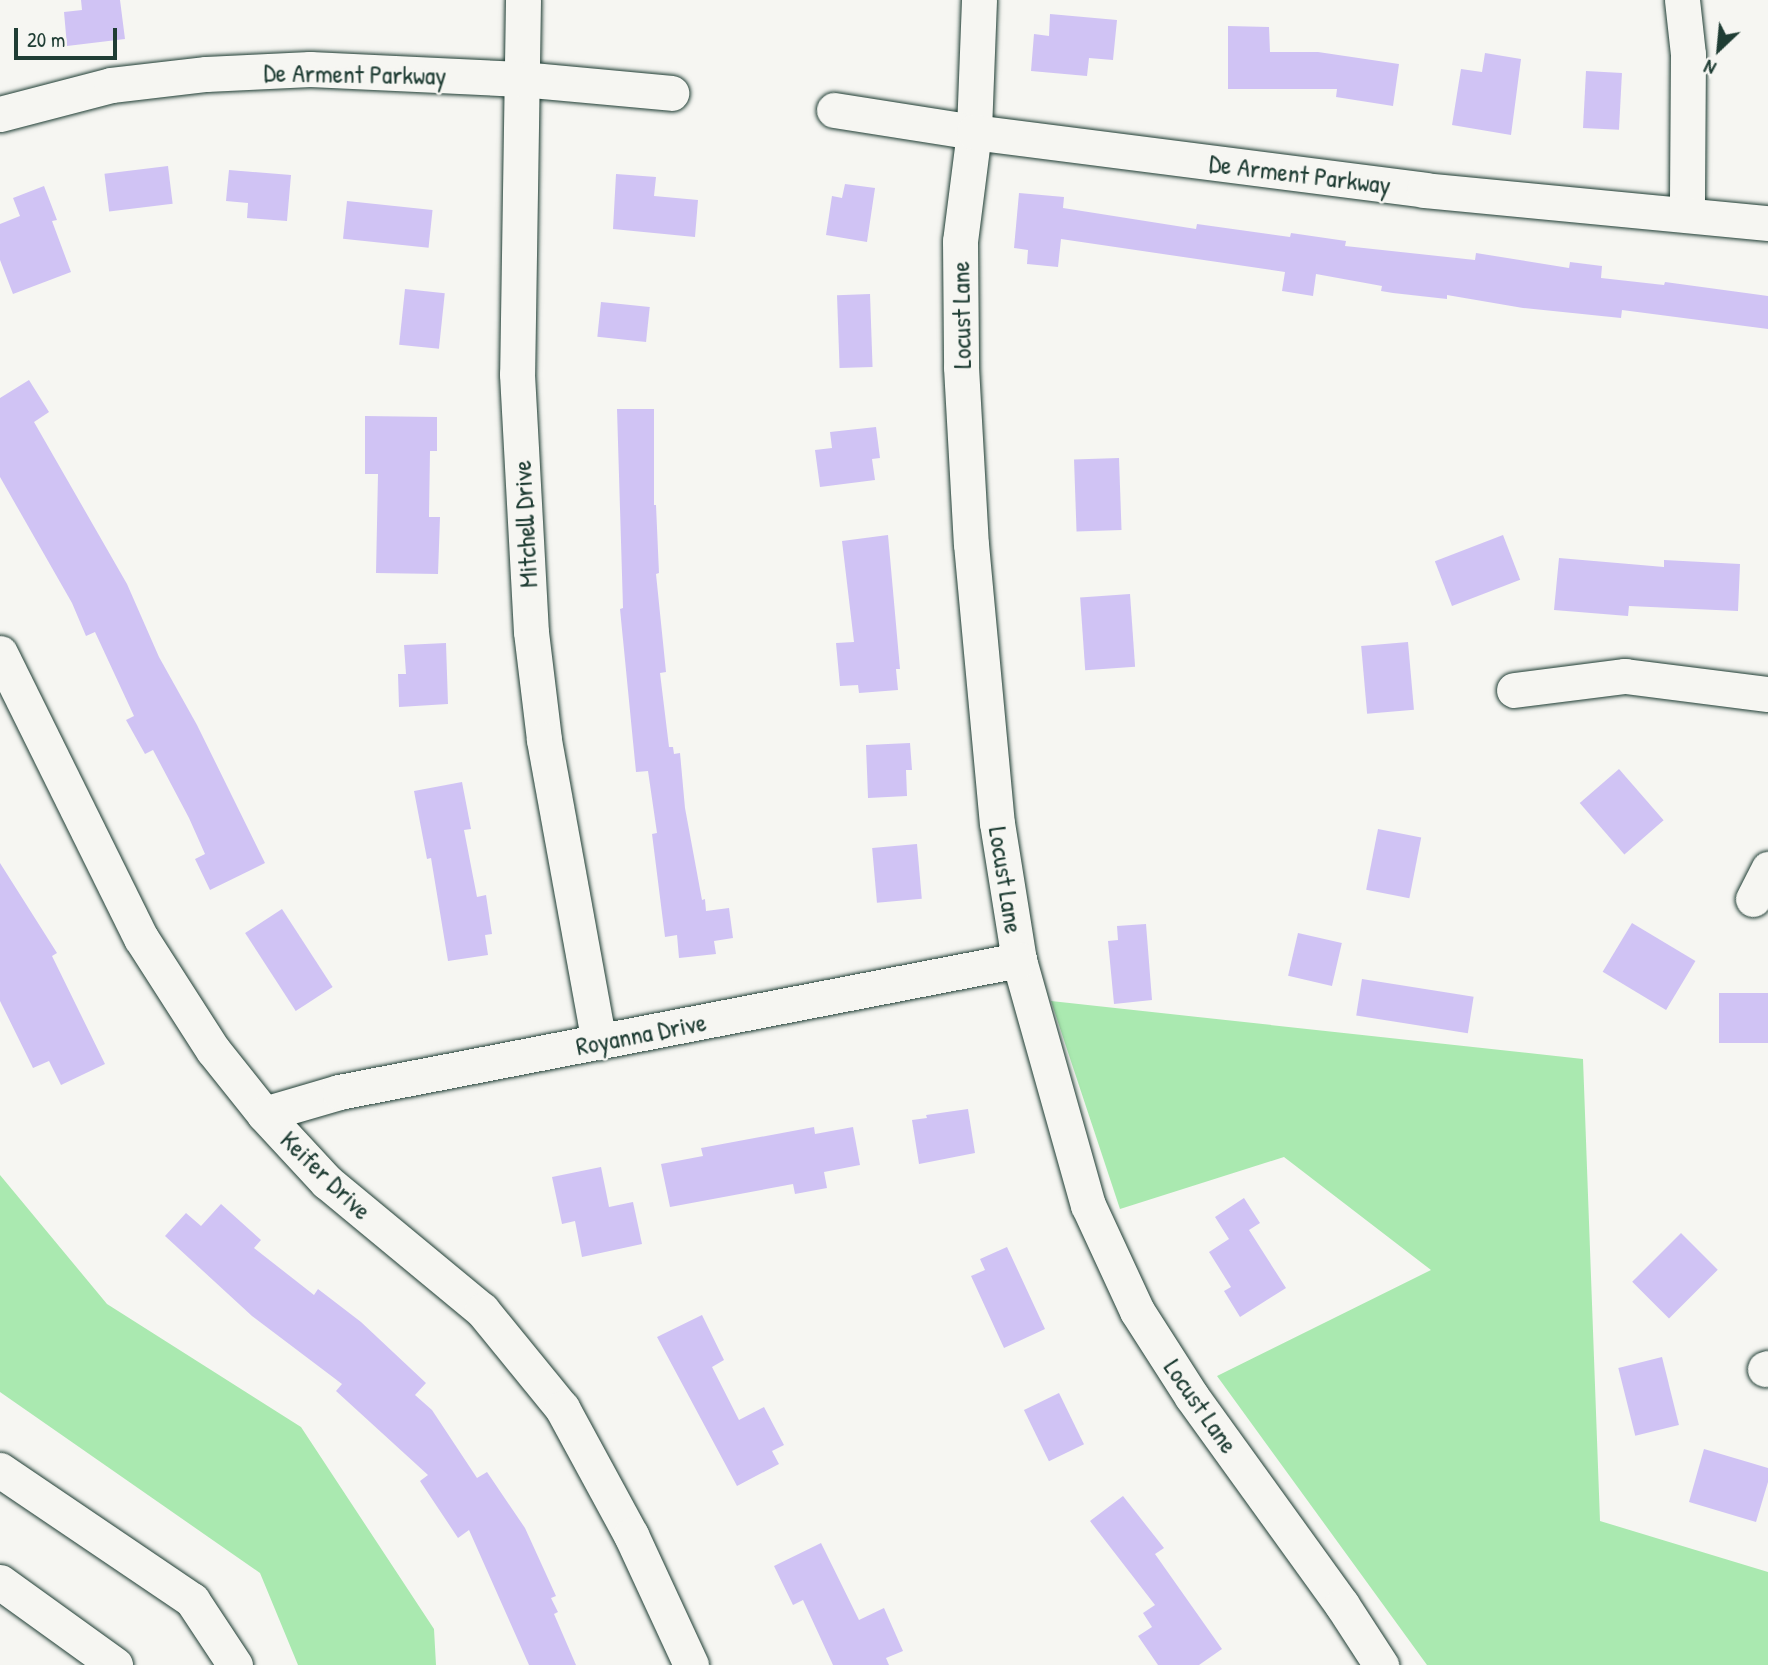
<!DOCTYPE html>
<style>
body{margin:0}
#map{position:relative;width:1768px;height:1665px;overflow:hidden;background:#f6f6f2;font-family:"Patrick Hand",sans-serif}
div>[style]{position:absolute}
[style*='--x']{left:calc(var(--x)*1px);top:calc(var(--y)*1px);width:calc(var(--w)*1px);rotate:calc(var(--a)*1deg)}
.green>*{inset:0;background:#aae9b0}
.building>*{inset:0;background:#d0c3f4;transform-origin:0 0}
.roads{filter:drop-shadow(0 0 2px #1f3d34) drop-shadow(0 0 2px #1f3d34)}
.minor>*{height:35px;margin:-17.5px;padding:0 17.5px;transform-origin:17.5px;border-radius:17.5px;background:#f6f6f2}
span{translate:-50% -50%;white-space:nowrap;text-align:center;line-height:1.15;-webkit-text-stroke:5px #f6f6f2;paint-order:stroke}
.street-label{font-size:26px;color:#1f3d34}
.north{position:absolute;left:1684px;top:14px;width:70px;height:70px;-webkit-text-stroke:5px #f6f6f2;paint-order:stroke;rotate:206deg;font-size:19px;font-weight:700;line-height:28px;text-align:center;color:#1f3d34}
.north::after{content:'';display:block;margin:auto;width:24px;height:32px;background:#1f3d34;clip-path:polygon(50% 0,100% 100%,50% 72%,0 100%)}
.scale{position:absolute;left:14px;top:28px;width:103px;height:32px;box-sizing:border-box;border:4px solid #1f3d34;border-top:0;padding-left:9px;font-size:21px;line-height:24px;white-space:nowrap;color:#1f3d34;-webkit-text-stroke:5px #f6f6f2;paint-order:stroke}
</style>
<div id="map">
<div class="green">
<div style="clip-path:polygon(1051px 1001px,1583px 1059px,1600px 1521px,1768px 1572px,1768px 1665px,1427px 1665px,1217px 1376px,1431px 1270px,1284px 1157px,1120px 1209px)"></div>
<div style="clip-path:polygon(0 1175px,107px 1304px,301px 1427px,434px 1629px,436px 1665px,298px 1665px,260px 1573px,0 1392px)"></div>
</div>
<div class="building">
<div style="clip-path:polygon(81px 0,120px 0,125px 39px,67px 46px,64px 12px,82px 10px)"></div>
<div style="clip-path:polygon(1050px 14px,1117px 20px,1113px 60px,1089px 58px,1087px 76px,1031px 71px,1034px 34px,1049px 36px)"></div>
<div style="clip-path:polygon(1228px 26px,1269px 27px,1270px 52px,1318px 52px,1399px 64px,1393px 106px,1336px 97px,1337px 89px,1228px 89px)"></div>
<div style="clip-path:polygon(1485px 53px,1521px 59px,1511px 135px,1452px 125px,1461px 69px,1482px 72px)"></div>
<div style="left:1586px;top:71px;width:36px;height:57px;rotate:3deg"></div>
<div style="left:168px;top:166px;width:38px;height:64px;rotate:83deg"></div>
<div style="clip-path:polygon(229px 170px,291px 175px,287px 221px,247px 218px,248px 203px,226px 201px)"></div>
<div style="clip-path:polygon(616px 174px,656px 177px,654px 196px,698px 200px,695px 237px,613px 229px)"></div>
<div style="clip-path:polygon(845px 184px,875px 188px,867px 242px,826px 235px,832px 196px,842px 198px)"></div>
<div style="clip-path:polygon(44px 186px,57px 220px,52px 221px,71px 272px,13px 294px,0 260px,0 224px,20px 216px,13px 198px)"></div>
<div style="clip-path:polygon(1019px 193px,1064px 197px,1063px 208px,1196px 229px,1197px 224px,1290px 237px,1291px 233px,1346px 241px,1345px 246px,1475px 260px,1476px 253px,1569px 268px,1570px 262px,1602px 266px,1601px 278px,1664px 285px,1665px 282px,1768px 296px,1768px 329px,1622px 310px,1621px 318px,1523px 308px,1447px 295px,1447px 299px,1393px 293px,1381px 291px,1382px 286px,1316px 274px,1313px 296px,1282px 291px,1285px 272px,1061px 239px,1058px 267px,1027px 264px,1028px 250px,1014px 248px)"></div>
<div style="left:347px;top:201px;width:86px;height:38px;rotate:6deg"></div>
<div style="left:405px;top:289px;width:40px;height:56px;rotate:6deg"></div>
<div style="left:870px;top:294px;width:73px;height:33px;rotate:88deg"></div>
<div style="left:601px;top:302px;width:49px;height:35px;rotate:6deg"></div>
<div style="clip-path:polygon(29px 380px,49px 412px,34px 422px,127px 584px,159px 657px,197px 725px,265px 863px,210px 890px,195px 859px,205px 854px,189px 818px,153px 750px,145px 754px,126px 720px,134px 716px,95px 632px,86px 636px,72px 603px,0 477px,0 398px)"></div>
<div style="clip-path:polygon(617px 409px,654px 409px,654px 505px,656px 505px,659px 573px,656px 574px,666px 672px,660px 673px,669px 747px,673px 747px,674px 754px,680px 753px,685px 808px,702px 900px,705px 899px,706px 911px,729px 908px,733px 938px,714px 941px,716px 954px,679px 958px,677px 935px,665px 937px,652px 834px,657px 833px,648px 771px,636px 772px,620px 609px,623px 608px)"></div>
<div style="clip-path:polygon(365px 416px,437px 417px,437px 451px,430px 451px,429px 517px,440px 517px,438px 574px,376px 573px,378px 474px,365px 474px)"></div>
<div style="clip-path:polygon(876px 427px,880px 458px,872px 459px,875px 480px,820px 487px,815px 450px,832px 448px,830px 432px)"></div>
<div style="left:1119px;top:458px;width:72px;height:45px;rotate:88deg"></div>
<div style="clip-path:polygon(888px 535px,900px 669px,896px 669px,898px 690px,859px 693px,858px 685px,840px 686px,836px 643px,854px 642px,842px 541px)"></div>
<div style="left:1503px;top:535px;width:48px;height:73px;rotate:69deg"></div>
<div style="clip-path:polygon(1559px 558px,1664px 567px,1664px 560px,1740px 564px,1738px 611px,1629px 606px,1628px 616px,1554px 610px)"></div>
<div style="left:1130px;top:594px;width:73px;height:50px;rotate:86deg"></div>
<div style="left:1408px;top:642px;width:68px;height:47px;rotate:85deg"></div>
<div style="clip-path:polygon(446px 643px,448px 704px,399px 707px,398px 674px,406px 674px,404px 645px)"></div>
<div style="clip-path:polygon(910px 743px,912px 770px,906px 770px,907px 796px,868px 798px,866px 745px)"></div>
<div style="left:1619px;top:769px;width:68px;height:52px;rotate:49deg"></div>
<div style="clip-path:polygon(462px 782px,471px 829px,464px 830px,477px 897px,486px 895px,492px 934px,485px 935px,488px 955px,448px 961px,431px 858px,427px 859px,414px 791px)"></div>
<div style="left:1378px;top:829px;width:44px;height:62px;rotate:11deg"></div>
<div style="left:917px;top:844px;width:55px;height:45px;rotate:85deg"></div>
<div style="clip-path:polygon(0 863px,57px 953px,52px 956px,105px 1064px,61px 1085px,49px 1061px,33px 1068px,0 1001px)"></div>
<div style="left:282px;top:909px;width:93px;height:44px;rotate:57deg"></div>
<div style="left:1632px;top:923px;width:74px;height:57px;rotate:31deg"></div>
<div style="clip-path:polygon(1146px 924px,1152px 1000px,1114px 1004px,1108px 941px,1118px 940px,1117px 926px)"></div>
<div style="left:1298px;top:933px;width:45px;height:44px;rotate:13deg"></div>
<div style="left:1362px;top:979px;width:113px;height:37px;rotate:9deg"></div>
<div style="left:1768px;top:993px;width:50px;height:49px;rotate:90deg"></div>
<div style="clip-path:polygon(968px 1109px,975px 1153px,919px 1164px,912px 1120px,927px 1118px,926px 1115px)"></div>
<div style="clip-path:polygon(814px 1127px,815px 1134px,853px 1127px,860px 1165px,824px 1172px,827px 1188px,795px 1194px,793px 1184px,670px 1207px,661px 1164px,703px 1156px,701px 1148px)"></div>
<div style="clip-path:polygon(601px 1167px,609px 1207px,633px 1202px,642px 1244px,582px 1257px,575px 1221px,562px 1224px,552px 1177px)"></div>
<div style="clip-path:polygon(1244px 1198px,1260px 1223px,1249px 1230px,1286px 1288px,1240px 1317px,1224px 1291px,1231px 1287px,1209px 1252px,1229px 1239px,1215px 1217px)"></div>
<div style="clip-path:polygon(221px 1204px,261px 1240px,254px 1248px,314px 1295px,318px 1289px,361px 1322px,426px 1383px,415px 1395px,432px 1410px,477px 1478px,487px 1472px,525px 1528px,556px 1596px,551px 1598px,558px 1612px,554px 1614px,576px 1665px,529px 1665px,469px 1530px,458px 1538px,420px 1481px,428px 1475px,336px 1391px,342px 1384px,252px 1316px,165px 1236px,186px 1213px,201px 1226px)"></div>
<div style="left:1681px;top:1233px;width:52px;height:69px;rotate:45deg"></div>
<div style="clip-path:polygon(1007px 1247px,1045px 1329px,1004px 1348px,971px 1276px,985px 1270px,980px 1259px)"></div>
<div style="clip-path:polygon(702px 1315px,724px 1360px,712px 1367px,739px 1420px,764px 1407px,784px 1445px,772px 1451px,779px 1464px,737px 1486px,657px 1337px)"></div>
<div style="left:1662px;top:1357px;width:70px;height:45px;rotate:76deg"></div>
<div style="left:1059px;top:1393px;width:57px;height:39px;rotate:64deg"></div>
<div style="clip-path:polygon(1704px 1449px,1768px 1468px,1768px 1482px,1756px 1522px,1689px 1502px)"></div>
<div style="clip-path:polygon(1123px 1496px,1164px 1548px,1155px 1554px,1222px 1649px,1199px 1665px,1158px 1665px,1138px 1636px,1152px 1627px,1143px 1613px,1155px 1605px,1090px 1521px)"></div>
<div style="clip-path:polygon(821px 1543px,859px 1620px,884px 1608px,903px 1651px,886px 1658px,889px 1665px,833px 1665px,803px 1600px,793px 1605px,774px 1566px)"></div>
</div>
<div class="roads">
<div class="minor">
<div style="--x:523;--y:0;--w:374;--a:90.9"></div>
<div style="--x:517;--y:374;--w:258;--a:86.9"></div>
<div style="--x:531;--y:632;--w:109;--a:83.1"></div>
<div style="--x:544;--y:740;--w:307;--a:79.7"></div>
<div style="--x:979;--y:0;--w:132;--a:92.2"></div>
<div style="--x:974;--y:132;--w:110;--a:97.3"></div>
<div style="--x:960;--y:241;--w:126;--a:89.5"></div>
<div style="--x:961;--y:367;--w:177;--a:86.8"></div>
<div style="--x:971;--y:544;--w:280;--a:84.7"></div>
<div style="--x:997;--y:823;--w:139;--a:80.9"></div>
<div style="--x:1019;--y:960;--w:255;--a:74.3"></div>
<div style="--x:1088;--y:1205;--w:117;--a:65.2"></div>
<div style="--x:1137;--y:1311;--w:102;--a:57.4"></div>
<div style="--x:1192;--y:1397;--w:256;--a:54.2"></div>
<div style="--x:1342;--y:1605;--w:72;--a:57"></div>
<div style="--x:1682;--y:0;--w:54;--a:83.7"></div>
<div style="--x:1688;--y:54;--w:161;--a:90.4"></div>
<div style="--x:834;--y:110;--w:142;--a:8.9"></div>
<div style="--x:974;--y:132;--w:454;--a:7.3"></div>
<div style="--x:1424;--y:190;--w:346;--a:5.5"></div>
<div style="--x:0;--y:114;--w:115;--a:-14.6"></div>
<div style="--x:111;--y:85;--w:96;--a:-6.6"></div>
<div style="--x:206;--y:74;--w:104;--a:-2.8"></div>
<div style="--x:310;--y:69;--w:211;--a:2.7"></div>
<div style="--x:521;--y:79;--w:151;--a:5.3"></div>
<div style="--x:0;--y:653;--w:318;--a:63.7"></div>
<div style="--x:141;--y:938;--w:133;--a:57.3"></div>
<div style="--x:213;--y:1050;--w:82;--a:51.4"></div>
<div style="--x:264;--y:1114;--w:93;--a:47.2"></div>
<div style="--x:327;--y:1182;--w:201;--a:39.6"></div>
<div style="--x:482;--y:1310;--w:127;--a:50.8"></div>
<div style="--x:562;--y:1408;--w:145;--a:61.5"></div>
<div style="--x:631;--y:1535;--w:143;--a:65.2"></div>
<div style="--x:1514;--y:690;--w:112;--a:-7.2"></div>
<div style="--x:1625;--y:676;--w:144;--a:7.2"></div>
<div style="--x:1753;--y:899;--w:34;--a:-63"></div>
<div style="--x:264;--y:1114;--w:78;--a:-16.3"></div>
<div style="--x:339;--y:1092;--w:693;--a:-10.99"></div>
<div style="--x:1765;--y:1369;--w:3;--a:-18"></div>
<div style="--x:0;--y:1470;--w:232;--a:34.1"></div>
<div style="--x:192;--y:1600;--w:78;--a:56.5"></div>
<div style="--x:0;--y:1582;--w:142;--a:35.8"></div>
</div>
</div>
<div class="street-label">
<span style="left:355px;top:74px;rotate:1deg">De Arment Parkway</span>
<span style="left:1300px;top:174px;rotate:7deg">De Arment Parkway</span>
<span style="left:961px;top:315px;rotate:-91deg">Locust Lane</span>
<span style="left:525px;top:524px;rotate:-93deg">Mitchell Drive</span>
<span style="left:1006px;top:880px;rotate:81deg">Locust Lane</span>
<span style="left:641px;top:1034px;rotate:-11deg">Royanna Drive</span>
<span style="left:326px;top:1175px;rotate:44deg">Keifer Drive</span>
<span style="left:1201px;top:1406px;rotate:55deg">Locust Lane</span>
</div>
<div class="north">N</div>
<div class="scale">20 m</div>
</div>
